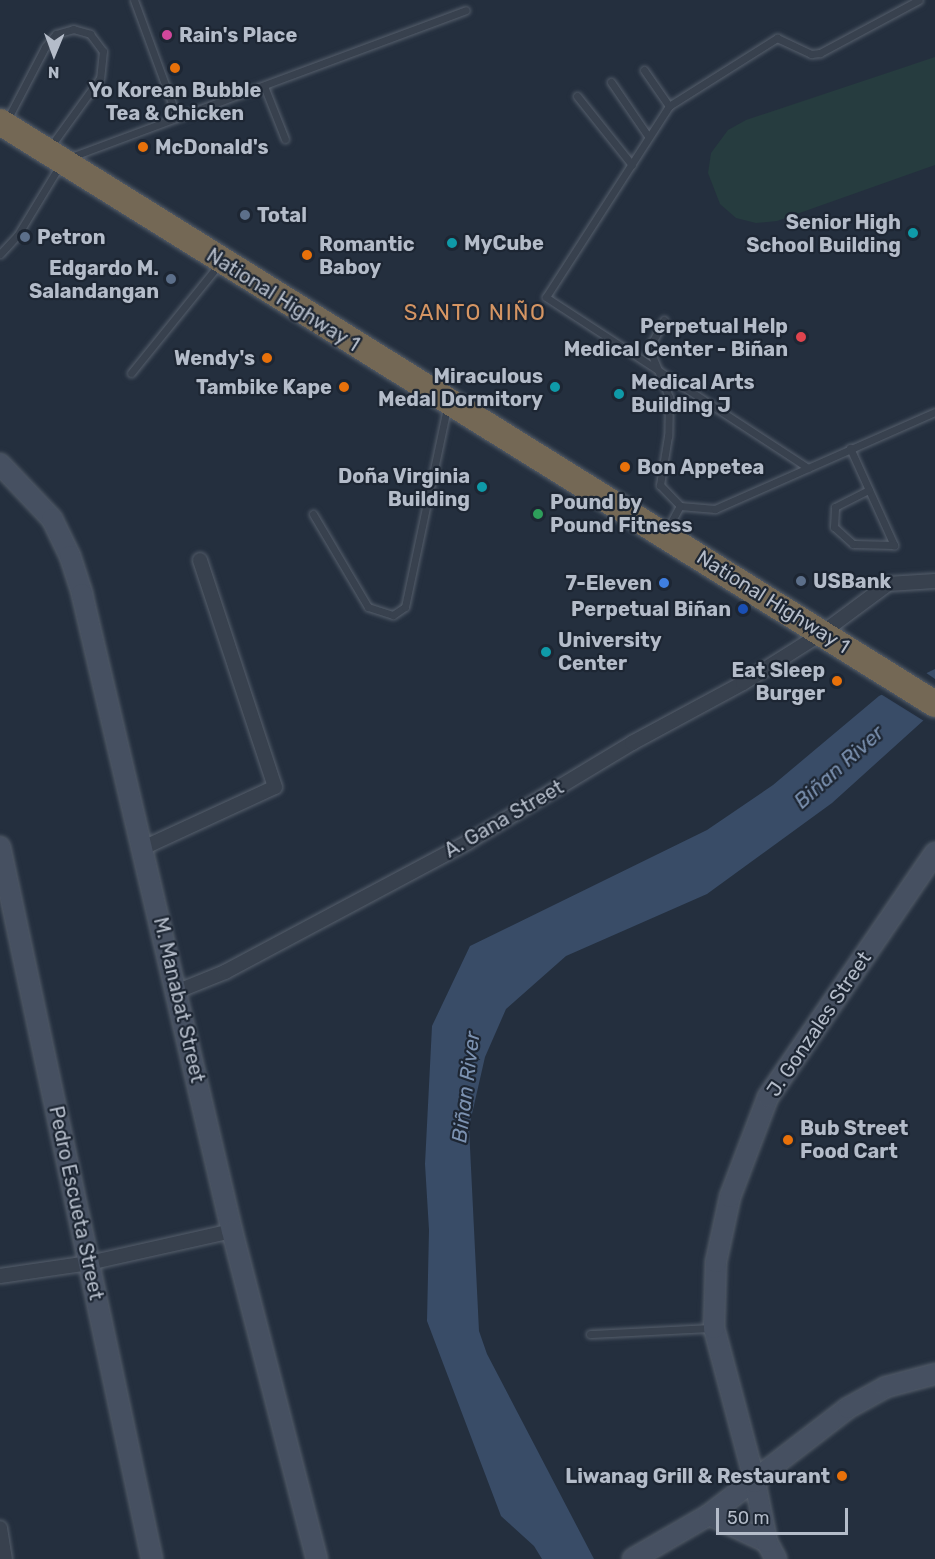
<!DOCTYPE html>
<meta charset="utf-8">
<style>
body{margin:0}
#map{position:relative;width:935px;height:1559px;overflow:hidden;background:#242f3e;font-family:Rubik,sans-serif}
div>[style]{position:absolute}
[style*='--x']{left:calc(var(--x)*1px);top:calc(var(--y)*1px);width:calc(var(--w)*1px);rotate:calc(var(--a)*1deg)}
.green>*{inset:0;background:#263c3f}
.water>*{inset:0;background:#394c67}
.pier>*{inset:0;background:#242f3e}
.roads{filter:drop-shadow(0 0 2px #565f6c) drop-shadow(0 0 2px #565f6c)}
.lane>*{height:7px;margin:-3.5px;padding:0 3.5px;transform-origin:3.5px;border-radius:3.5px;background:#38414e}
.street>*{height:14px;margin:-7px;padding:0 7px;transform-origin:7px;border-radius:7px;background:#38414e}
.secondary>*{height:20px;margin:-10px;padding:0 10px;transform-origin:10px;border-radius:10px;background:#465061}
.highway>*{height:26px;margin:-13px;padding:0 13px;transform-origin:13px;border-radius:13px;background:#746855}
.dots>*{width:16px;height:16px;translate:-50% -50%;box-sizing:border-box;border:3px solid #1d2633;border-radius:50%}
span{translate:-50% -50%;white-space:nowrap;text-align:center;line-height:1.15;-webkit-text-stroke:4.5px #1d2633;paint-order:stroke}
.poi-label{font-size:20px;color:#b4bcc9;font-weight:700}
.left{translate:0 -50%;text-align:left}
.right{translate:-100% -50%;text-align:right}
.street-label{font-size:20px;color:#b4bcc9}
.water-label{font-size:21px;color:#7c92b1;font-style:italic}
.quarter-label{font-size:22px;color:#d59563;letter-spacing:1.5px}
.north{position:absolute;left:24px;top:24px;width:60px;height:60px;-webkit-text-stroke:4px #1d2633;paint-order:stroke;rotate:181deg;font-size:16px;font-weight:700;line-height:24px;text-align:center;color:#b4bcc9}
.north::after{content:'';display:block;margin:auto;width:21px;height:27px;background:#b4bcc9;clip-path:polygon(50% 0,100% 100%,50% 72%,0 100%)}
.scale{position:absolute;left:716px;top:1508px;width:132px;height:27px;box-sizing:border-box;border:3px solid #b4bcc9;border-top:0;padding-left:8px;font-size:18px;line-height:21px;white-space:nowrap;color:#b4bcc9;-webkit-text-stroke:4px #1d2633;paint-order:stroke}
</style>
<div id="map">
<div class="green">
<div style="clip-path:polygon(935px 57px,935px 165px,777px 221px,756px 223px,736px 218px,720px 204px,708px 173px,711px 153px,728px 130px,746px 120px)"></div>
</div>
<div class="water">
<div style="clip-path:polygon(935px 669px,935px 710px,832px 803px,707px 894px,566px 956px,506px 1009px,485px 1057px,469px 1127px,479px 1331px,487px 1354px,594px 1559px,542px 1559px,534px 1546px,501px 1516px,427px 1321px,429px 1230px,425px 1164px,432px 1026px,470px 946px,707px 830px,773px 785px,879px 696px)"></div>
</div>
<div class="pier">
<div style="clip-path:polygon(922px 670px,935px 679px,935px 713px,924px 721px,879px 693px)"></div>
</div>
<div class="roads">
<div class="lane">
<div style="--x:134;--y:0;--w:125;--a:69.8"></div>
<div style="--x:644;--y:70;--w:44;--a:55.2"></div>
<div style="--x:611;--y:82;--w:65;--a:55.6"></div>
<div style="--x:264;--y:86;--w:57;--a:68.4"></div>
<div style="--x:577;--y:96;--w:88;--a:51.4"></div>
<div style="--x:7;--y:120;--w:82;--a:-62.5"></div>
<div style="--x:45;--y:47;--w:17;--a:-50"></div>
<div style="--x:56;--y:34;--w:18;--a:-16"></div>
<div style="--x:73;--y:29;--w:18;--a:16"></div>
<div style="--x:90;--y:34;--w:21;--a:53"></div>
<div style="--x:103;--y:51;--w:27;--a:96"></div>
<div style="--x:100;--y:78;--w:85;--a:125.9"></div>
<div style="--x:71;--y:157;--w:421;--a:-20.4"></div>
<div style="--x:0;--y:254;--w:25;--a:-47"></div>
<div style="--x:17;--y:236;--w:83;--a:-58.8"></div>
<div style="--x:664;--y:320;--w:32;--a:118"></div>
<div style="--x:649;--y:348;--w:53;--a:67.8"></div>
<div style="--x:669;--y:397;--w:39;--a:91"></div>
<div style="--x:668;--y:436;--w:50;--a:99.3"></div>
<div style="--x:660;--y:485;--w:29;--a:46"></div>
<div style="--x:680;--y:506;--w:35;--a:5"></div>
<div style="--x:715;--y:509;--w:240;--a:-23.8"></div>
<div style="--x:131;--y:373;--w:141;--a:-51"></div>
<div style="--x:850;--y:448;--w:107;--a:65.6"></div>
<div style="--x:894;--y:545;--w:41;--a:-178.6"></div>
<div style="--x:853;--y:544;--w:25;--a:-138"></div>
<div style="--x:834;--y:527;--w:20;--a:-87"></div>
<div style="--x:835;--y:507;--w:38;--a:-27"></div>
<div style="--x:808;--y:468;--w:313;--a:-146.9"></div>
<div style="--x:546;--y:297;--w:227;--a:-57.2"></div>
<div style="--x:669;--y:106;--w:128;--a:-32.2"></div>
<div style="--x:777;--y:38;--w:38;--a:25"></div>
<div style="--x:811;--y:54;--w:9;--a:-6"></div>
<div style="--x:820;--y:53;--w:112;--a:-28.2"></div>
<div style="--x:313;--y:514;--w:108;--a:59.4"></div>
<div style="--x:368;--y:607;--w:26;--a:18"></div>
<div style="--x:393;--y:615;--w:14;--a:-34"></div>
<div style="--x:405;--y:607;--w:204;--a:-78.1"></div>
<div style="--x:667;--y:530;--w:27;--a:-62"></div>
<div style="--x:590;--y:1334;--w:122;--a:-2.8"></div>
</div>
<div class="street">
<div style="--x:143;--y:848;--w:145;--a:-24.8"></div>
<div style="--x:275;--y:787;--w:239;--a:-108.3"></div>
<div style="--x:178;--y:991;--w:51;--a:-22"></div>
<div style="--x:225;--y:972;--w:276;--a:-28.1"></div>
<div style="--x:468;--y:842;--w:192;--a:-31.1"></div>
<div style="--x:632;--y:743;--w:126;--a:-28.4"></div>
<div style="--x:743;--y:683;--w:93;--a:-32.3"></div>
<div style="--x:822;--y:633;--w:82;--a:-36.6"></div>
<div style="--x:888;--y:584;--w:47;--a:-3.7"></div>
<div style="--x:0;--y:1276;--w:90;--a:-8.3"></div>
<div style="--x:89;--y:1263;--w:147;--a:-12.6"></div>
<div style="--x:0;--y:1528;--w:31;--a:81"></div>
</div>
<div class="secondary">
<div style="--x:0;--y:464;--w:76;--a:46.6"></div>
<div style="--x:52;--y:519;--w:41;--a:64.1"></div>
<div style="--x:70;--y:556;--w:40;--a:72"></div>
<div style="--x:82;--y:594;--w:654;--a:76.75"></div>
<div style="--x:232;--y:1231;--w:339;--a:75.5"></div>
<div style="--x:0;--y:847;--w:728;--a:77.95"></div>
<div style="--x:709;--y:1515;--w:64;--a:25"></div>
<div style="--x:633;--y:1559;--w:88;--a:-30.1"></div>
<div style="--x:709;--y:1515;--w:175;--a:-37.6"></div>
<div style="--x:848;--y:1408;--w:43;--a:-28.9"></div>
<div style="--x:886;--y:1387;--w:51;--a:-14.9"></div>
<div style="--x:776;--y:1559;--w:19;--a:-118"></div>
<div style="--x:767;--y:1542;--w:61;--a:-101.3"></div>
<div style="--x:755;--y:1482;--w:159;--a:-104.9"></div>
<div style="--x:714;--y:1328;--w:66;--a:-88.3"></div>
<div style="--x:716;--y:1262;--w:66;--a:-77.8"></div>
<div style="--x:730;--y:1197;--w:107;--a:-69.2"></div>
<div style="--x:768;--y:1097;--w:296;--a:-55.6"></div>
</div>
<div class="highway">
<div style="--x:0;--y:122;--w:1101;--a:31.9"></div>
</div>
</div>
<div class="dots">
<div style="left:167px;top:35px;background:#d1479c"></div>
<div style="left:175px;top:68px;background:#e8710a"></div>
<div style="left:143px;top:147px;background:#e8710a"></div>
<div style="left:245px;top:215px;background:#5c6f8a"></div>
<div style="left:913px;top:233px;background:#0f9aa8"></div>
<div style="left:25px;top:237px;background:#5c6f8a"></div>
<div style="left:452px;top:243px;background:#0f9aa8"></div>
<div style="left:307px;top:255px;background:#e8710a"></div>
<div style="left:171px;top:279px;background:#5c6f8a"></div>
<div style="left:801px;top:337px;background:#e0444e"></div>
<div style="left:267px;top:358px;background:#e8710a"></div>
<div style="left:344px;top:387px;background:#e8710a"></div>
<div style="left:555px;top:387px;background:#0f9aa8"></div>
<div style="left:619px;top:394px;background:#0f9aa8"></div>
<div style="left:625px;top:467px;background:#e8710a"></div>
<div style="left:482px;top:487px;background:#0f9aa8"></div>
<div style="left:538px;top:514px;background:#2e9e5b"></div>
<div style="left:801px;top:581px;background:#5c6f8a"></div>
<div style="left:664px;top:583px;background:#3f7fe0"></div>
<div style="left:743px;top:609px;background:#1a4fb4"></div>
<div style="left:546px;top:652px;background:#0f9aa8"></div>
<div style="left:837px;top:681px;background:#e8710a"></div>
<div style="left:788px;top:1140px;background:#e8710a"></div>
<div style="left:842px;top:1476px;background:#e8710a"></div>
</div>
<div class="poi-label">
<span class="left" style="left:179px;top:35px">Rain's Place</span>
<span style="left:175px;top:102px">Yo Korean Bubble<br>Tea &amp; Chicken</span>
<span class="left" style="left:155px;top:147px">McDonald's</span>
<span class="left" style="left:257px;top:215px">Total</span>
<span class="right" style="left:901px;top:234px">Senior High<br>School Building</span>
<span class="left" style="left:37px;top:237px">Petron</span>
<span class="left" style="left:464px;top:243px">MyCube</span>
<span class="left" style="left:319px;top:256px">Romantic<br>Baboy</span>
<span class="right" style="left:159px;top:280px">Edgardo M.<br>Salandangan</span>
<span class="right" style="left:788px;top:338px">Perpetual Help<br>Medical Center - Biñan</span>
<span class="right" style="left:255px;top:358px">Wendy's</span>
<span class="right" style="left:543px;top:388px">Miraculous<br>Medal Dormitory</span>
<span class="left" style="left:631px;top:394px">Medical Arts<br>Building J</span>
<span class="right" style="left:332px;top:387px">Tambike Kape</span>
<span class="left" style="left:637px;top:467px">Bon Appetea</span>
<span class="right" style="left:470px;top:488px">Doña Virginia<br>Building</span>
<span class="left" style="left:550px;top:514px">Pound by<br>Pound Fitness</span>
<span class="left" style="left:813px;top:581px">USBank</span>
<span class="right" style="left:652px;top:583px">7-Eleven</span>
<span class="right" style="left:731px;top:609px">Perpetual Biñan</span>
<span class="left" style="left:558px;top:652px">University<br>Center</span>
<span class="right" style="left:825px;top:682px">Eat Sleep<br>Burger</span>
<span class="left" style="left:800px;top:1140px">Bub Street<br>Food Cart</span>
<span class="right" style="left:830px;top:1476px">Liwanag Grill &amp; Restaurant</span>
</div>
<div class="street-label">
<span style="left:283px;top:300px;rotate:32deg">National Highway 1</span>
<span style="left:773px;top:602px;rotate:32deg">National Highway 1</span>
<span style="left:504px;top:819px;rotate:-30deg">A. Gana Street</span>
<span style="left:179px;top:1000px;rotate:77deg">M. Manabat Street</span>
<span style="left:819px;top:1024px;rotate:-56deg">J. Gonzales Street</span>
<span style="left:76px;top:1203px;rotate:78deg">Pedro Escueta Street</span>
</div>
<div class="water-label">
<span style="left:839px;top:767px;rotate:-42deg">Biñan River</span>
<span style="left:466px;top:1087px;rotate:-83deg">Biñan River</span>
</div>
<div class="quarter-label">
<span style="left:475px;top:313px">SANTO NIÑO</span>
</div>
<div class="north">N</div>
<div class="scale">50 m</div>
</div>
